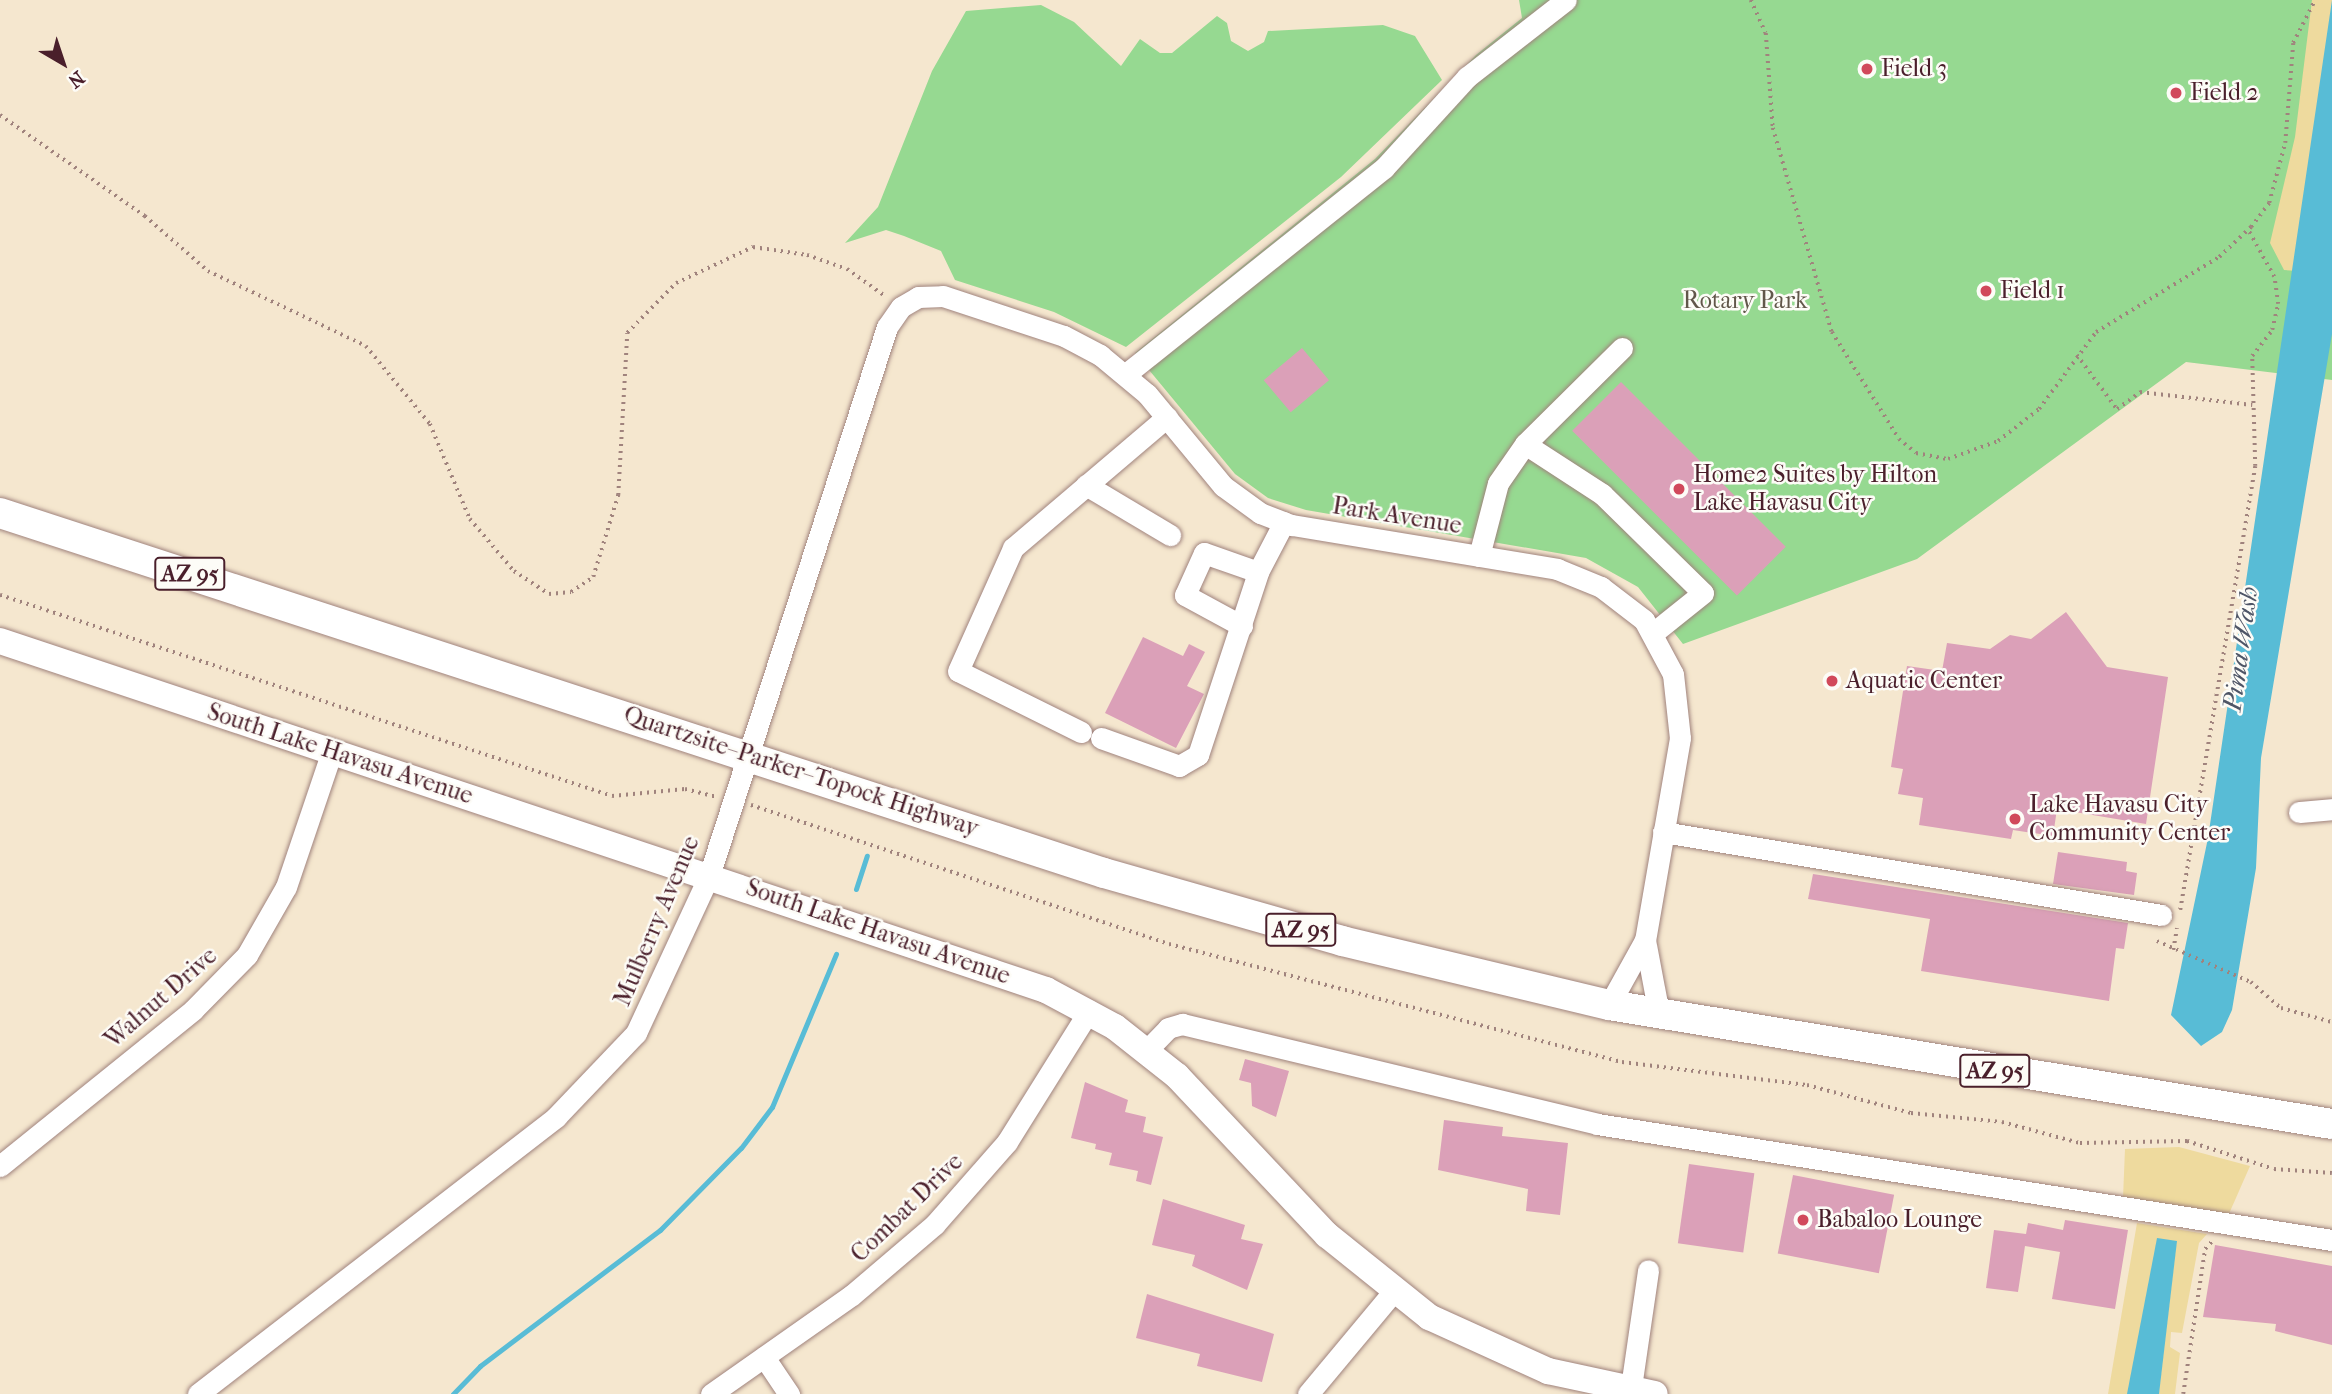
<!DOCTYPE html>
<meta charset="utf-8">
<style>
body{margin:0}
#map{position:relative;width:2332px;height:1394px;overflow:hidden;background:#f5e7cf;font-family:"IM FELL French Canon",serif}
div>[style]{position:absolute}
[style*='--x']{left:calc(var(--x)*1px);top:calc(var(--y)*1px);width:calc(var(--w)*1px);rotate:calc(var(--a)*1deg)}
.green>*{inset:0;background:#96d991}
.sand>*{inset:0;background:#eeda9e}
.water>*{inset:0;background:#58bcd6}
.stream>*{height:5px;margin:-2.5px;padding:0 2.5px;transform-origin:2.5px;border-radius:2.5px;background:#58bcd6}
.building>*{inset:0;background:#dba0b8;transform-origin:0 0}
.path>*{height:3.5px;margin-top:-1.75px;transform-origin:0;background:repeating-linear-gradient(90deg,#a0837d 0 2px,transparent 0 7px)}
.roads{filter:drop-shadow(0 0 2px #a0837d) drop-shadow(0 0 2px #a0837d)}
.minor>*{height:21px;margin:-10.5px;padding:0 10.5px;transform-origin:10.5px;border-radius:10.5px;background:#fff}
.major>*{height:26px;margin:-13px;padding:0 13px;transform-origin:13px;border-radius:13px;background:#fff}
.highway>*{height:30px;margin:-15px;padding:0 15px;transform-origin:15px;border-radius:15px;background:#fff}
.dots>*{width:19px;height:19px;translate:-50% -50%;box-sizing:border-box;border:4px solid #fdfcf7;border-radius:50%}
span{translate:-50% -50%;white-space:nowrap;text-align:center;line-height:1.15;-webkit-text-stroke:5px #fdfcf7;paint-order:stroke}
.shield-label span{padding:2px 5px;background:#fdfcf7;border:2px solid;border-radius:5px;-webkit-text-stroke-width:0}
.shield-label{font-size:23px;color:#4a1f2b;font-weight:700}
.poi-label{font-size:24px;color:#4a1f2b}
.left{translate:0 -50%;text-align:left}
.park-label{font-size:24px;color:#61574a}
.street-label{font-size:24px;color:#4a1f2b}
.water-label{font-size:26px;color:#4f5667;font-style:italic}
.north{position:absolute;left:28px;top:28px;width:70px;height:70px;-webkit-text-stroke:5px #fdfcf7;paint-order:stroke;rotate:141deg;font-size:19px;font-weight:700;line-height:28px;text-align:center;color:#4a1f2b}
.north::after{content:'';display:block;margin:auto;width:24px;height:32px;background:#4a1f2b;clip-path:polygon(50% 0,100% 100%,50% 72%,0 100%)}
</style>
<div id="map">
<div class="green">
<div style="clip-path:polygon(1519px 0,2332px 0,2332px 380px,2186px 362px,1917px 559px,1683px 644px,1638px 587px,1586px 558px,1306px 510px,1268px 498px,1235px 474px,1135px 353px,1375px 159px,1476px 55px,1522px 18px)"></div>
<div style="clip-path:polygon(1041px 5px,1074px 22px,1121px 66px,1140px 39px,1160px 53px,1172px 53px,1217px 16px,1227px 23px,1231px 41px,1248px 51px,1264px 42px,1268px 31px,1383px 25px,1415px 36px,1442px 80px,1341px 177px,1126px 347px,1054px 312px,955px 280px,941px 251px,904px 236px,886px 230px,845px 243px,878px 207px,932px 71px,966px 11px)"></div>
</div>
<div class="sand">
<div style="clip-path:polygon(2312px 0,2332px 0,2332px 273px,2284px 270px,2270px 243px,2295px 137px)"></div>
<div style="clip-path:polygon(2179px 1147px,2250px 1166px,2228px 1216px,2123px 1198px,2125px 1149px)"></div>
<div style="clip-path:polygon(2137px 1223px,2207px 1234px,2199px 1243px,2182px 1333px,2171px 1332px,2170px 1347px,2180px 1353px,2175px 1394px,2108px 1394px)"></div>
</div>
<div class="water">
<div style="clip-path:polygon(2332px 0,2332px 334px,2261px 758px,2256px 868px,2232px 1010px,2222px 1032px,2201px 1046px,2171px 1015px,2208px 838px)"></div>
<div style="clip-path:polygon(2157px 1238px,2177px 1241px,2159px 1394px,2127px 1394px)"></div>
</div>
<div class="stream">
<div style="--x:856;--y:889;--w:35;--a:-72"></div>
<div style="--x:453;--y:1394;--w:39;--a:-46"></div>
<div style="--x:480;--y:1366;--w:226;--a:-37.1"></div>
<div style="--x:660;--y:1230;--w:115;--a:-45.4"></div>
<div style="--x:741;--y:1148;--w:51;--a:-52.9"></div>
<div style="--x:772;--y:1107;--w:166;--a:-67.3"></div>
</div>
<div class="building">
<div style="left:1302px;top:348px;width:42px;height:50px;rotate:50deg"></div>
<div style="left:1621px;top:382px;width:233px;height:69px;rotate:45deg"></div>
<div style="clip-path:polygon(2066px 612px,2107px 667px,2168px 677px,2146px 824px,2057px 809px,2053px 836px,2013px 830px,2011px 839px,1919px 825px,1923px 798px,1898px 794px,1903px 769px,1891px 767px,1907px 666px,1942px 671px,1947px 643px,1990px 649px,2010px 635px,2031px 639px)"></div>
<div style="clip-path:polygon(1143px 637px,1183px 656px,1189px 644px,1205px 652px,1187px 686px,1204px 694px,1176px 748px,1105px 713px)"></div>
<div style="clip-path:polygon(2058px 852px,2127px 862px,2126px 871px,2137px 873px,2134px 895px,2053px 884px)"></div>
<div style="clip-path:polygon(1813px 874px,2128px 923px,2124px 949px,2116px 948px,2109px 1001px,1921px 971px,1930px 919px,1808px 899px)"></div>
<div style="clip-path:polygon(1245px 1059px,1289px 1071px,1276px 1117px,1252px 1106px,1251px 1083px,1239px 1080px)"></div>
<div style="clip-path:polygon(1085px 1082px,1128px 1100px,1125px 1112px,1146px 1117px,1143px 1132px,1163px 1137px,1151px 1185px,1136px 1181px,1138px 1171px,1109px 1165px,1112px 1153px,1095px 1149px,1096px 1144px,1071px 1138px)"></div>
<div style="clip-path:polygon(1444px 1120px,1503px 1127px,1502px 1136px,1568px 1143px,1560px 1215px,1526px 1211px,1528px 1189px,1438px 1170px)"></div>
<div style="left:1689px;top:1164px;width:66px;height:80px;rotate:8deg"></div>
<div style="left:1793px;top:1175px;width:103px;height:80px;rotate:11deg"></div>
<div style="clip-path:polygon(1163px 1199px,1245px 1225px,1241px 1239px,1263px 1244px,1247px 1290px,1192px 1266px,1195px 1255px,1152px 1245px)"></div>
<div style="clip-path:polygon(2065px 1220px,2128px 1230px,2115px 1309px,2052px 1299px,2060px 1252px,2025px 1246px,2018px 1292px,1986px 1288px,1994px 1230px,2026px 1234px,2028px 1223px,2063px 1230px)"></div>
<div style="clip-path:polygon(2215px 1245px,2332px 1266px,2332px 1345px,2275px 1331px,2276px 1324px,2203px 1317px)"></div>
<div style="clip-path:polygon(1147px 1294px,1274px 1334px,1262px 1382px,1197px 1366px,1200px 1354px,1136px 1338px)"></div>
</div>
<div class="path">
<div style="--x:1751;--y:0;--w:36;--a:66"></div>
<div style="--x:1766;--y:33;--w:95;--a:85.8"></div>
<div style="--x:1773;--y:128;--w:212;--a:73.9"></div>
<div style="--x:1832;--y:332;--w:126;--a:57.9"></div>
<div style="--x:1899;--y:439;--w:22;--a:39"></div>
<div style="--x:1916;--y:453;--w:33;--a:11"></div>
<div style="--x:1948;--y:459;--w:53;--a:-19.8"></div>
<div style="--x:1998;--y:441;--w:52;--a:-38"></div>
<div style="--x:2039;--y:409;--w:96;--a:-53.5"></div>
<div style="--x:2096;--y:332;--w:144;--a:-31.4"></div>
<div style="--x:2219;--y:257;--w:44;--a:-43.2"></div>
<div style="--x:2251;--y:227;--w:30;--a:-53"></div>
<div style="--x:2269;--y:203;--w:62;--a:-75.1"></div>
<div style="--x:2285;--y:143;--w:100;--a:-85.4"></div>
<div style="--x:2293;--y:43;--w:48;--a:-62.9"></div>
<div style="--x:0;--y:115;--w:177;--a:34.9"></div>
<div style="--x:145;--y:216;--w:84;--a:41.1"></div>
<div style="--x:208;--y:271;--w:175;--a:25.4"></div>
<div style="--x:366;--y:346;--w:101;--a:50.6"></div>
<div style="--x:430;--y:424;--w:103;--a:67.2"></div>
<div style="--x:470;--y:519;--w:68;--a:49.8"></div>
<div style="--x:514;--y:571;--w:42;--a:33.3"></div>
<div style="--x:549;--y:594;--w:22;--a:-5"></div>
<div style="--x:571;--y:592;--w:27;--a:-34"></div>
<div style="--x:593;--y:577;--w:86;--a:-73"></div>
<div style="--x:618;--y:495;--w:162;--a:-86.8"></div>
<div style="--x:627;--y:333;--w:70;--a:-45.6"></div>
<div style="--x:676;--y:283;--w:85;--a:-25.1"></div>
<div style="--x:753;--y:247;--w:55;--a:8.4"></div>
<div style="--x:807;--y:255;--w:42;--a:19.3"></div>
<div style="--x:847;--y:269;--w:47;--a:35.4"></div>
<div style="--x:2077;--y:355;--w:67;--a:53.5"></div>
<div style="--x:2117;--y:409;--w:29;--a:-36"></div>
<div style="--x:2140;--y:392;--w:113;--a:6.6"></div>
<div style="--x:0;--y:595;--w:644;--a:18.18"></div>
<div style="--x:612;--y:796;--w:73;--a:-5.5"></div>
<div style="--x:685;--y:789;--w:32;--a:14"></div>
<div style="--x:751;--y:805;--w:441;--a:18.4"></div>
<div style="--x:1169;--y:944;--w:468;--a:14.6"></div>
<div style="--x:1622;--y:1062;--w:186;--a:7.1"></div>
<div style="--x:1807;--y:1085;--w:108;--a:15.1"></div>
<div style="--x:1911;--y:1113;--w:91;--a:5.6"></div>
<div style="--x:2002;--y:1122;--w:81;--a:15.1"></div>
<div style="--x:2080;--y:1143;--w:107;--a:-1.1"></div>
<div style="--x:2187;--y:1141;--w:91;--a:17.8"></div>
<div style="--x:2274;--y:1169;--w:58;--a:3.9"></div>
<div style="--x:2180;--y:910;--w:450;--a:-80.4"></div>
<div style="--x:2255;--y:466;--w:110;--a:-91.6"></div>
<div style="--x:2252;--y:356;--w:33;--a:-52"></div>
<div style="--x:2272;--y:330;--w:27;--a:-77"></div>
<div style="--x:2278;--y:304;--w:27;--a:-98"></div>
<div style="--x:2274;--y:277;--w:54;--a:-119"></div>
<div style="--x:2157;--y:941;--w:103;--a:23.6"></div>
<div style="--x:2251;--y:982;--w:40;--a:41"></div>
<div style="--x:2281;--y:1008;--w:53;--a:15.4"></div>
<div style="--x:2173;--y:950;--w:22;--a:-80"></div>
<div style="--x:2183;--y:1394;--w:147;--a:-81.4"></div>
<div style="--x:2205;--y:1249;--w:12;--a:-48"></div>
</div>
<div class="roads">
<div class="minor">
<div style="--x:1622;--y:348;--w:136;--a:135.3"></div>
<div style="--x:1525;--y:444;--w:92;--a:33"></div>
<div style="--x:1602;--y:494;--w:141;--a:44.4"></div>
<div style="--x:1703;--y:593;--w:64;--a:141.3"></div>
<div style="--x:1126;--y:374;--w:330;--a:-38.6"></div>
<div style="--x:1384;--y:168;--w:123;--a:-47.6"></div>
<div style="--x:1467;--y:77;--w:125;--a:-37.9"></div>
<div style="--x:1086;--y:485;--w:98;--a:30.8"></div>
<div style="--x:1479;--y:556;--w:75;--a:-75.4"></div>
<div style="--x:1498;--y:483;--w:47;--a:-55.3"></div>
<div style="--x:1242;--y:626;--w:65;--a:-151.5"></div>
<div style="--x:1185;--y:595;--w:46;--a:-65.7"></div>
<div style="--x:1204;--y:553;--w:57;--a:19.4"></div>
<div style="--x:1081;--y:732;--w:137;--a:-153.6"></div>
<div style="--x:958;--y:671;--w:135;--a:-65.9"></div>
<div style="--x:1013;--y:548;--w:202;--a:-40.4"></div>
<div style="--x:1101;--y:738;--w:83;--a:19.7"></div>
<div style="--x:1179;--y:766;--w:22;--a:-30"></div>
<div style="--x:1198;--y:755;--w:193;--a:-71.8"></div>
<div style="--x:1258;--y:572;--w:56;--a:-62.5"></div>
<div style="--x:2299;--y:812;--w:33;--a:-5"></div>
<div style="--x:1663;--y:832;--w:505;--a:9.46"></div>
<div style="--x:1645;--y:940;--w:75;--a:79.3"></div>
<div style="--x:1147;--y:1050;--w:30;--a:-46"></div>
<div style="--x:1168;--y:1028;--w:15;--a:-16"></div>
<div style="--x:1182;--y:1024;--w:427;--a:13.5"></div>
<div style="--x:1597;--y:1124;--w:744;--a:8.97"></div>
<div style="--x:0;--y:1166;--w:248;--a:-38.9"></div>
<div style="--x:193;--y:1010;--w:77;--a:-45.5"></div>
<div style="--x:247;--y:955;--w:78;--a:-60.2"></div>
<div style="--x:286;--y:887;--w:144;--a:-71.3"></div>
<div style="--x:764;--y:1357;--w:45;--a:56"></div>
<div style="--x:198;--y:1394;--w:453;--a:-37.7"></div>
<div style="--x:556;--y:1117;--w:116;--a:-46.4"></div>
<div style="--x:636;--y:1033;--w:173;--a:-65.1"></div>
<div style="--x:709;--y:876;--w:577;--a:-72.04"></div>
<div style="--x:887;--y:327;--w:24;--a:-55"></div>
<div style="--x:901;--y:307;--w:20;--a:-30"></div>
<div style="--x:918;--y:297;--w:25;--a:-2"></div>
<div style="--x:943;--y:296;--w:127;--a:18.3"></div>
<div style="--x:1064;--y:336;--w:41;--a:27.8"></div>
<div style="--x:1100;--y:355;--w:61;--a:39.7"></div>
<div style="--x:1147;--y:394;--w:119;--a:50.4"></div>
<div style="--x:1223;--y:486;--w:46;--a:36.1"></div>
<div style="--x:1260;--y:513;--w:34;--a:21"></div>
<div style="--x:1292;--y:525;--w:269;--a:9.4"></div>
<div style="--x:1557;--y:569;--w:48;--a:22.2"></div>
<div style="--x:1601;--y:587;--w:54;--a:37.5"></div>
<div style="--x:1644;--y:620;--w:61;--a:61.8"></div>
<div style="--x:1673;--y:674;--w:64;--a:83.8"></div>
<div style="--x:1680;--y:738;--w:205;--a:99.8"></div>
<div style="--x:1645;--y:940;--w:74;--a:119"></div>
<div style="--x:711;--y:1394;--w:172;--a:-35.1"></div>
<div style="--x:852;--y:1295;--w:109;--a:-40.5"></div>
<div style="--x:935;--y:1224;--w:109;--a:-48.7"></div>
<div style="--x:1007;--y:1142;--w:155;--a:-58"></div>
<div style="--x:1308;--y:1394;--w:133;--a:-50.2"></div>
<div style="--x:1630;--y:1394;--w:125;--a:-81.7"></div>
</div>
<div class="major">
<div style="--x:0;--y:641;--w:1103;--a:18.45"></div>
<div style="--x:1046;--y:990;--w:78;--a:28.2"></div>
<div style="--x:1115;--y:1027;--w:79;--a:38.3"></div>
<div style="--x:1177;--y:1076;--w:219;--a:46.7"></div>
<div style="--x:1327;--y:1235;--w:131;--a:38.8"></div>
<div style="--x:1429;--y:1317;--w:131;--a:24.4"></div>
<div style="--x:1548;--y:1371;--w:109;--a:12.1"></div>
</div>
<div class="highway">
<div style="--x:0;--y:513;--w:1161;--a:18.06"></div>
<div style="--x:1104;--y:873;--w:248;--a:15.9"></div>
<div style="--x:1342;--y:941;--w:275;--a:13.5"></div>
<div style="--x:1609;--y:1005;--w:733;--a:9.35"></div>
</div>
</div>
<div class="dots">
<div style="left:1867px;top:69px;background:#d1495b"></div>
<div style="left:2176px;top:93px;background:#d1495b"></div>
<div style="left:1986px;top:291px;background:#d1495b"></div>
<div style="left:1679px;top:489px;background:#d1495b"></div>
<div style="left:1832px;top:681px;background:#d1495b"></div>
<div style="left:2015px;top:819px;background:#d1495b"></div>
<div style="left:1803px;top:1220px;background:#d1495b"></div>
</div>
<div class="shield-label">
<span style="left:190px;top:574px">AZ 95</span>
<span style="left:1301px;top:930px">AZ 95</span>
<span style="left:1995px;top:1071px">AZ 95</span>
</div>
<div class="poi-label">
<span class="left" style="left:1881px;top:69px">Field 3</span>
<span class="left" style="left:2190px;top:93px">Field 2</span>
<span class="left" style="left:2000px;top:291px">Field 1</span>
<span class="left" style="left:1693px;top:489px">Home2 Suites by Hilton<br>Lake Havasu City</span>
<span class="left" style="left:1846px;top:681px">Aquatic Center</span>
<span class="left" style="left:2029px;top:819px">Lake Havasu City<br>Community Center</span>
<span class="left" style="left:1817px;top:1220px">Babaloo Lounge</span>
</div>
<div class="park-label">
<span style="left:1745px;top:301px">Rotary Park</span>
</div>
<div class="street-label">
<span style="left:1397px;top:516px;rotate:9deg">Park Avenue</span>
<span style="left:340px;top:754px;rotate:18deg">South Lake Havasu Avenue</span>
<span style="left:801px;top:772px;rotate:18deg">Quartzsite–Parker–Topock Highway</span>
<span style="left:657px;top:921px;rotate:-67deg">Mulberry Avenue</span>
<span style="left:878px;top:932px;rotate:19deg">South Lake Havasu Avenue</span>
<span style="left:161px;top:998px;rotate:-41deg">Walnut Drive</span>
<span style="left:907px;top:1208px;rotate:-44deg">Combat Drive</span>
</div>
<div class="water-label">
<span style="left:2241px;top:649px;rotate:-82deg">Pima Wash</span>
</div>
<div class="north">N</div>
</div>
